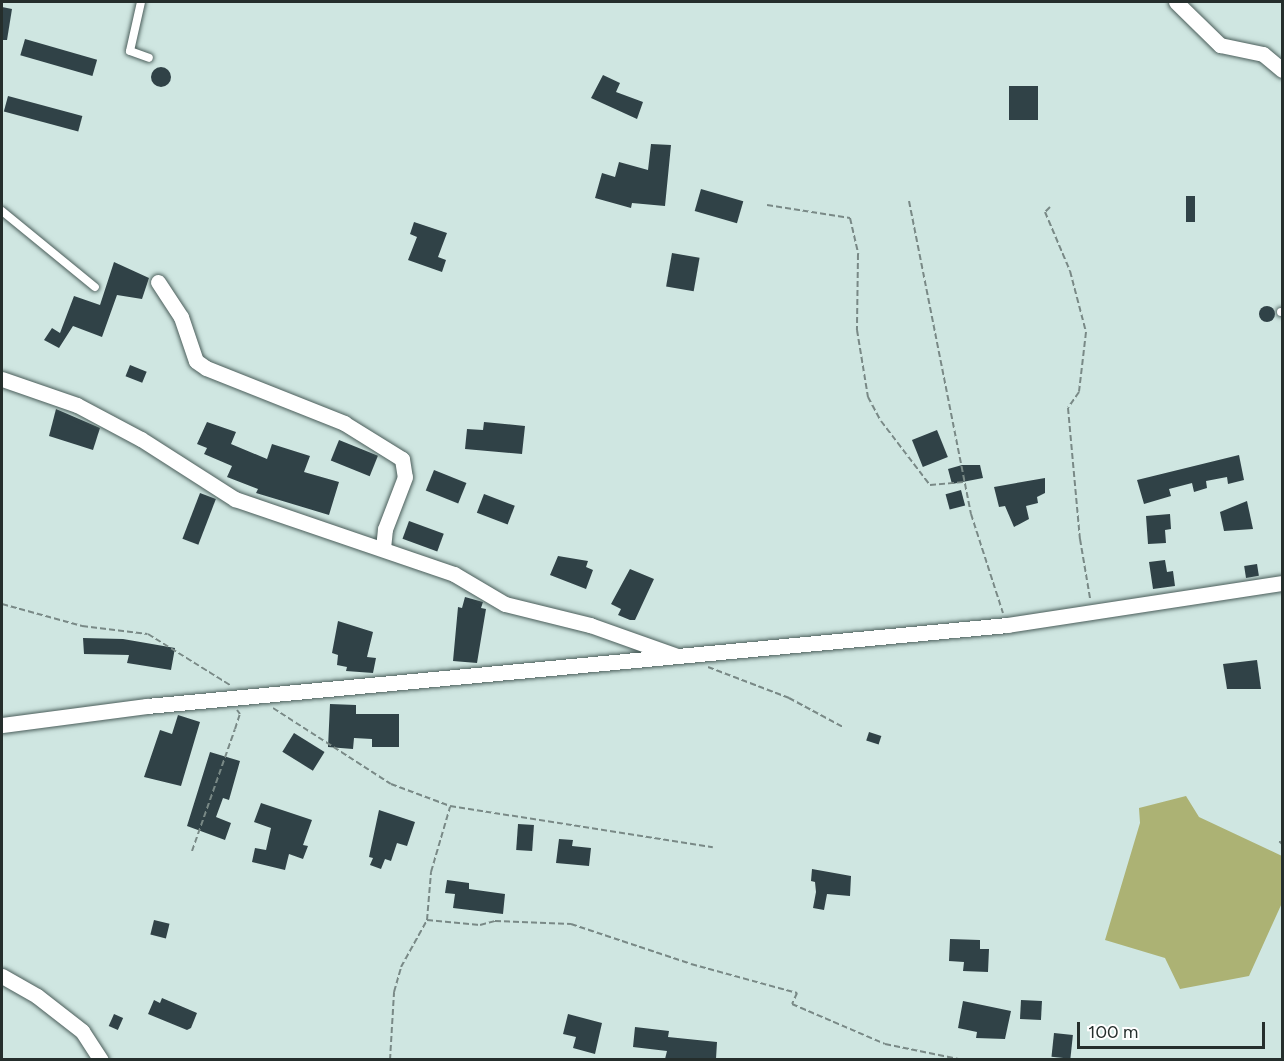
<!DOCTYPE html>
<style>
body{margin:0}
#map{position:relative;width:1284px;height:1061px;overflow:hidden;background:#cfe6e1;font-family:Figtree,sans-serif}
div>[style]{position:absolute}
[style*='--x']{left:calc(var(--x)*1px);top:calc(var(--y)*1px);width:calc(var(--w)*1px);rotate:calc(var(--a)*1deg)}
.forest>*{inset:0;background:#acb274}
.building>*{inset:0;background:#304247;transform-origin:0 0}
.round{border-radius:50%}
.path>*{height:2px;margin-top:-1px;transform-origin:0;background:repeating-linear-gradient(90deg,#798986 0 6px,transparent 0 9px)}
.roads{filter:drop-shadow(0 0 2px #4a5d5a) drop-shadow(0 0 2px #4a5d5a)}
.service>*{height:8px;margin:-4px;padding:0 4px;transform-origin:4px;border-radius:4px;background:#fff}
.minor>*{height:15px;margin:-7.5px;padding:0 7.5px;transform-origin:7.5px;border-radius:7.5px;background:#fff}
span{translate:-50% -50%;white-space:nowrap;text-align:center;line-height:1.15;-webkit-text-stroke:6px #fff;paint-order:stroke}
.frame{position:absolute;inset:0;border:3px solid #252e2c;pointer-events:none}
.scale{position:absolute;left:1077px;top:1022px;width:188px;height:27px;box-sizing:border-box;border:3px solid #252e2c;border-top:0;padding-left:8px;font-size:18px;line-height:21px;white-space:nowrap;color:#252e2c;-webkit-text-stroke:4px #fff;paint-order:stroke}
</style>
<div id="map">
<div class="forest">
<div style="clip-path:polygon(1186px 796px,1199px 817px,1282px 856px,1282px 903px,1249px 976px,1180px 989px,1165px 958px,1105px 940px,1140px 823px,1139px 808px)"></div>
</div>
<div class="building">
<div style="clip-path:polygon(2px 7px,12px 9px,7px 40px,2px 40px)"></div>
<div style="left:25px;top:39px;width:75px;height:17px;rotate:16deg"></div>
<div class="round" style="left:151px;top:67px;width:20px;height:20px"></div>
<div style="clip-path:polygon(603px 75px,620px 83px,616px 92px,643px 102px,637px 119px,591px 98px)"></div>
<div style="left:1009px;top:86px;width:29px;height:34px"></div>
<div style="left:8px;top:96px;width:77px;height:16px;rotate:15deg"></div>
<div style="clip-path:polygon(651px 144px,671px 145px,665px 206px,632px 203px,631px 208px,595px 198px,602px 173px,615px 177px,619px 162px,648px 170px)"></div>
<div style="left:701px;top:189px;width:44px;height:23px;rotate:16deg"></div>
<div style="left:1186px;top:196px;width:9px;height:26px"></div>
<div style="clip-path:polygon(414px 222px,447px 233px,438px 257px,446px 260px,442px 272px,408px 260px,417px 237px,410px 234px)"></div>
<div style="left:672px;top:253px;width:28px;height:34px;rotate:10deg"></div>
<div style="clip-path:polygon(114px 262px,149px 278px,142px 299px,117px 295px,102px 337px,73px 326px,59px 348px,44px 340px,52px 328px,60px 333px,74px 296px,100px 305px)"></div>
<div class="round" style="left:1259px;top:306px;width:16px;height:16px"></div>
<div style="left:130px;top:365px;width:18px;height:12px;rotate:22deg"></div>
<div style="clip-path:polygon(56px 409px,100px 428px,93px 450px,49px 436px)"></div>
<div style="clip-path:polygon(207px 422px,236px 432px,231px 444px,267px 459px,272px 444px,310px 456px,304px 472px,339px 482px,329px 515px,256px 493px,258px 489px,227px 477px,232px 466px,204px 454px,207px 448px,197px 444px)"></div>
<div style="clip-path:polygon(484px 422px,525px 426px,522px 454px,465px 449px,467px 429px,483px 430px)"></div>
<div style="left:937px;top:430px;width:29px;height:27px;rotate:68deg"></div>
<div style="left:339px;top:440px;width:42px;height:22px;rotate:22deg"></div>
<div style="clip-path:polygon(1239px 455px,1244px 480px,1228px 484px,1227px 477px,1206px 481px,1207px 488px,1194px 492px,1192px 483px,1169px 489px,1171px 496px,1144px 504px,1137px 480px)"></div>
<div style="clip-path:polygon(962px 465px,980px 465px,983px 478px,952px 484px,948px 469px)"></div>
<div style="left:434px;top:470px;width:35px;height:22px;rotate:22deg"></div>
<div style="clip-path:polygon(1045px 478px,1045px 493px,1037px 497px,1038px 503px,1026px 506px,1029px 519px,1014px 527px,1005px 506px,999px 507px,994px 487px)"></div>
<div style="left:961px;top:490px;width:16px;height:16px;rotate:75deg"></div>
<div style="left:200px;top:493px;width:17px;height:49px;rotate:21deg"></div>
<div style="left:484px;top:494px;width:33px;height:20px;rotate:21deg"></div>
<div style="clip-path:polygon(1247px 501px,1253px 529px,1224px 531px,1220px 512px)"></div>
<div style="clip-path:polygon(1170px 514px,1171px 529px,1165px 530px,1166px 543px,1148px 544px,1146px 516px)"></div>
<div style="left:409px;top:521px;width:37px;height:19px;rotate:20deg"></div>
<div style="clip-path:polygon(558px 556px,588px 561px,586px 567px,593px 570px,586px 589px,550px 575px)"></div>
<div style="clip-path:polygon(1165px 560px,1167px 572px,1173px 571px,1175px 586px,1153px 589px,1149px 562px)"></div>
<div style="left:1257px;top:564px;width:12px;height:13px;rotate:81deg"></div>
<div style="clip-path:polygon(630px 569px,654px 579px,635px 620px,630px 620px,618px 615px,621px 609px,611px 604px)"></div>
<div style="clip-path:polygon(465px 597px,483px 602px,481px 608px,486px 609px,477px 663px,453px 661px,458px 607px,462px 608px)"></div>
<div style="clip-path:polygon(338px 621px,373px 632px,367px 657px,376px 658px,373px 673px,346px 671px,347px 667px,337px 665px,338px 655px,332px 653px)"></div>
<div style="clip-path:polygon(83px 638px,123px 639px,175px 648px,171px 670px,127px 663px,129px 655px,84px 654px)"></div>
<div style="clip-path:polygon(1257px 660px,1261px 689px,1227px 689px,1223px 664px)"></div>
<div style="clip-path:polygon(330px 704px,356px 705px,356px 714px,399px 714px,399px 747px,372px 747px,372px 739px,354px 738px,353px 749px,328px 747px)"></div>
<div style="clip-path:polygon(178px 715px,200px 722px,181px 786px,144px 777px,160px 730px,172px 734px)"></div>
<div style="left:869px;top:732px;width:13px;height:9px;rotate:18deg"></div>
<div style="left:294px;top:733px;width:36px;height:22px;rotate:32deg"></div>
<div style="clip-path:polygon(210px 752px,240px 761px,229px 800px,223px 798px,216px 817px,231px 823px,225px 840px,187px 826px)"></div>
<div style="clip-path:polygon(261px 803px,312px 820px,303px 845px,308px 846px,303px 859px,289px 854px,285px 870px,252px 862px,255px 848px,266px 850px,271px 828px,254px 822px)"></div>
<div style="clip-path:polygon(379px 810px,415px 822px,407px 846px,397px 843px,391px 861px,385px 859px,381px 869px,370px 865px,373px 858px,369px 857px)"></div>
<div style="left:518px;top:824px;width:16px;height:26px;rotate:4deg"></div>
<div style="clip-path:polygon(559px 839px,573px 840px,572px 846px,591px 848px,589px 866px,556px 863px)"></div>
<div style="clip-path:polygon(812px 869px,851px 876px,850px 896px,827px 894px,824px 910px,813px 908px,816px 892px,815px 882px,811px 881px)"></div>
<div style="clip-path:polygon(447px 880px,469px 883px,469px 889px,505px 894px,503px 914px,453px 908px,455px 894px,445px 893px)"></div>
<div style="left:154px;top:920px;width:16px;height:15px;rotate:14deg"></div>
<div style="clip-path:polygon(950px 939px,980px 940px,980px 949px,989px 949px,988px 972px,963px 971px,964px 962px,949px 961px)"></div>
<div style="clip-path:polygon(162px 998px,197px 1013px,191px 1028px,187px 1030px,148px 1014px,154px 1000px,160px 1003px)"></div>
<div style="left:1021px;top:1000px;width:21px;height:19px;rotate:3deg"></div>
<div style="clip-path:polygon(963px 1001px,1011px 1011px,1005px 1039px,976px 1038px,977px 1032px,958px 1028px)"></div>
<div style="left:114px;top:1014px;width:10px;height:13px;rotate:24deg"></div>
<div style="clip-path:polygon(568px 1014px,602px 1023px,595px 1054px,573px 1048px,576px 1037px,563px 1034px)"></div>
<div style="clip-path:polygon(635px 1027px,669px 1031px,668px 1037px,717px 1042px,716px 1059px,665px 1059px,667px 1051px,633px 1047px)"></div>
<div style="left:1054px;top:1033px;width:19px;height:24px;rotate:6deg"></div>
</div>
<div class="path">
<div style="--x:909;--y:201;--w:319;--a:78.8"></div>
<div style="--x:971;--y:514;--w:104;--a:72.1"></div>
<div style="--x:767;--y:205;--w:84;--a:8.9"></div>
<div style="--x:850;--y:218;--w:37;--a:77"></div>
<div style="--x:858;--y:254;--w:76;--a:90.8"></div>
<div style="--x:857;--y:330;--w:68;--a:80.7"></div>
<div style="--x:868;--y:397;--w:27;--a:62"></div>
<div style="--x:881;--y:421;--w:81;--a:52.6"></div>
<div style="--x:930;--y:485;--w:33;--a:-5"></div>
<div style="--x:1050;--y:207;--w:7;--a:135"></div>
<div style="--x:1045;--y:212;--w:64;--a:67"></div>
<div style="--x:1070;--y:271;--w:63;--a:75.3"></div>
<div style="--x:1086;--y:332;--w:60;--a:96.7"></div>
<div style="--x:1079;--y:392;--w:19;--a:125"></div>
<div style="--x:1068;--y:408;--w:132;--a:84.8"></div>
<div style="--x:1080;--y:539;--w:60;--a:80.4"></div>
<div style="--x:2;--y:604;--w:83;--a:15.4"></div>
<div style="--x:82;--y:626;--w:66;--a:6.9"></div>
<div style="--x:148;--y:634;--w:97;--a:31.9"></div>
<div style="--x:708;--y:667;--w:87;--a:20.9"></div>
<div style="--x:789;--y:698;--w:61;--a:28.2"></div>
<div style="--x:273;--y:708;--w:140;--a:32.8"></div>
<div style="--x:391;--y:784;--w:63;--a:20.4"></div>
<div style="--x:450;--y:806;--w:266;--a:8.9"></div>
<div style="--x:1279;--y:841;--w:4;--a:45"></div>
<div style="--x:192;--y:851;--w:129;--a:-70.6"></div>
<div style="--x:235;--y:729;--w:16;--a:-72"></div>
<div style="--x:240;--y:714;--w:5;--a:-127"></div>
<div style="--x:427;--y:920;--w:53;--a:5.4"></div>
<div style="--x:480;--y:925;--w:16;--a:-15"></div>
<div style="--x:495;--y:921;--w:76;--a:2.3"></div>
<div style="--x:571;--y:924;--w:126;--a:18.4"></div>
<div style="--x:691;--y:964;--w:110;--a:15.3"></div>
<div style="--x:797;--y:993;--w:12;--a:114"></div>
<div style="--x:792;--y:1004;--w:101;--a:23.3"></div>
<div style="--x:885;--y:1044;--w:80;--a:11.6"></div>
<div style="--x:390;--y:1060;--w:68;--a:-86.6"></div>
<div style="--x:394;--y:992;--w:26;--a:-74"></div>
<div style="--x:401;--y:967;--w:54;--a:-61"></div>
<div style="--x:427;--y:920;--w:48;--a:-85.2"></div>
<div style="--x:431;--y:872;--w:68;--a:-73.7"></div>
</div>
<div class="roads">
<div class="service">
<div style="--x:141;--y:2;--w:50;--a:102.7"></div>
<div style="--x:130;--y:51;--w:20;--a:20"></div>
<div style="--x:2;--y:211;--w:120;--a:39.3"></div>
<div style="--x:1281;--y:312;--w:1;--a:0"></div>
</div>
<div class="minor">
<div style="--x:1176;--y:2;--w:62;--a:44.3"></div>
<div style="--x:1220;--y:45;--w:44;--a:11.8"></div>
<div style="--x:1263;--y:54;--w:25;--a:40"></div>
<div style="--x:158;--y:282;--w:42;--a:56.7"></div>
<div style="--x:181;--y:317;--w:46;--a:71.2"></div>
<div style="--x:196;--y:361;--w:12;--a:35"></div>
<div style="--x:206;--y:368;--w:149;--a:21.7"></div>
<div style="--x:344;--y:423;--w:68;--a:31.8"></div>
<div style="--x:402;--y:459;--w:18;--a:81"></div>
<div style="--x:405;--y:477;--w:56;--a:111"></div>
<div style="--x:385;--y:529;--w:19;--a:96"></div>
<div style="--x:2;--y:379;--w:79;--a:19.1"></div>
<div style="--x:77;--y:405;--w:72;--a:28"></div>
<div style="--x:141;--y:439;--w:112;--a:32.6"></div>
<div style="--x:235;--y:499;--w:231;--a:18.9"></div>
<div style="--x:454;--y:574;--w:59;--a:30.5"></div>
<div style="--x:505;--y:604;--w:88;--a:13.9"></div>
<div style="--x:590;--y:625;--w:92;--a:19.6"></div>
<div style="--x:2;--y:725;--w:146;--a:-7.5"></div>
<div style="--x:147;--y:706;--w:864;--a:-5.38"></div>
<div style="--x:1007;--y:625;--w:278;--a:-8.7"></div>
<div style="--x:2;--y:976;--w:40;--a:29.7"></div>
<div style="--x:37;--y:996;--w:57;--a:37.9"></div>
<div style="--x:82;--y:1031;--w:35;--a:57"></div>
</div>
</div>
<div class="frame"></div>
<div class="scale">100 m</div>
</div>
